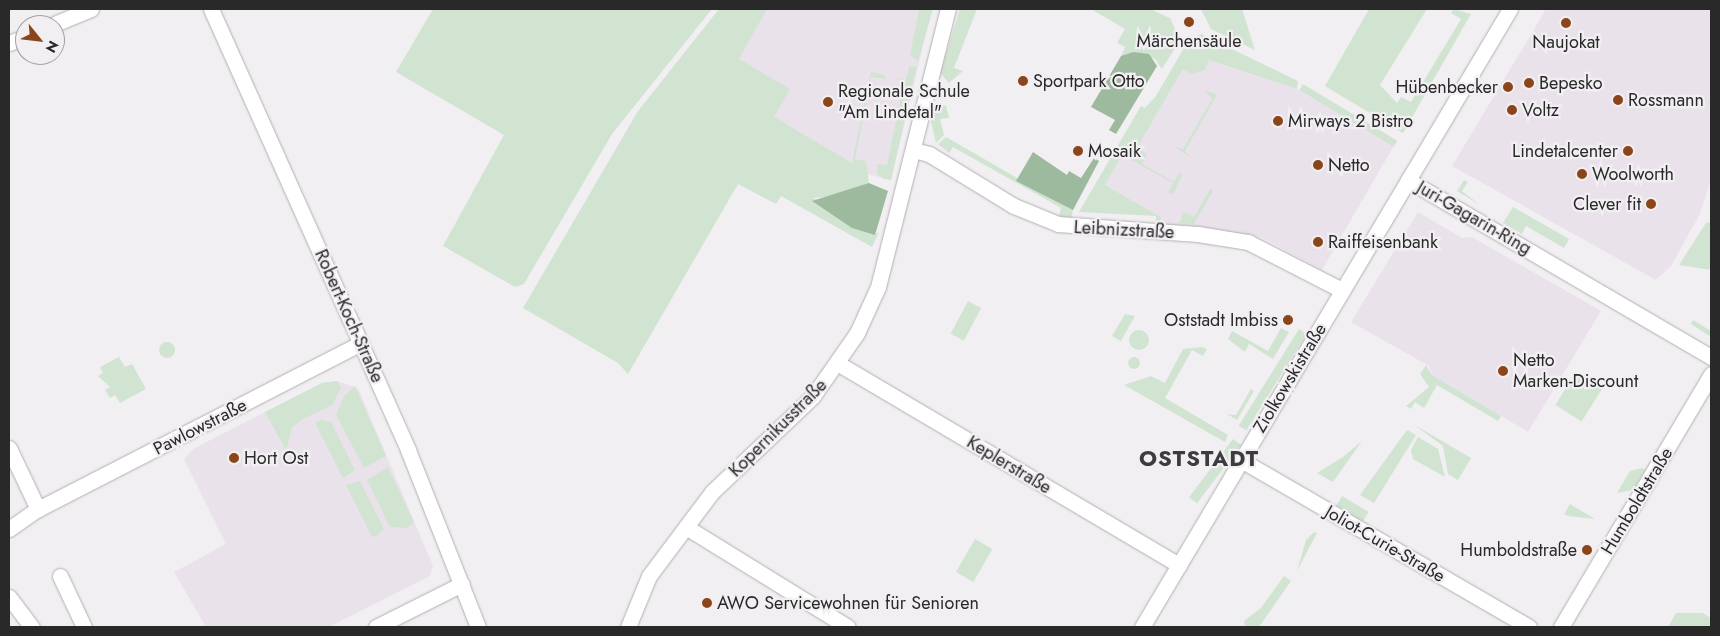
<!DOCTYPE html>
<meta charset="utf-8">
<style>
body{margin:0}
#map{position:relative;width:1720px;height:636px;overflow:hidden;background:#f2eff2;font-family:Jost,sans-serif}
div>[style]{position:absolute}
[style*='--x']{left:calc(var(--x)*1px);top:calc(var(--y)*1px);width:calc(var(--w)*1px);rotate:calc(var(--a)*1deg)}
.built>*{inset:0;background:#eae2eb}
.green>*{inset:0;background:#d0e4d1;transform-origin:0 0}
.round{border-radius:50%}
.forest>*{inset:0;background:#9db99e}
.roads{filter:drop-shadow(0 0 1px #b1afb1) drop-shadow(0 0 1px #b1afb1)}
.minor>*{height:15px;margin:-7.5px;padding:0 7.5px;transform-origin:7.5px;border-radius:7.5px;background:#fff}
.dots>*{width:14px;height:14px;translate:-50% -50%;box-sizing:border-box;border:2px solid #f2eff2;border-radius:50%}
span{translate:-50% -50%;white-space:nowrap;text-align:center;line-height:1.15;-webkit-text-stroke:4.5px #f2eff2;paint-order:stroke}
.poi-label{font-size:18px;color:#2a292a}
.left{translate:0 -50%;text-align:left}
.right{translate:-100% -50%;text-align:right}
.street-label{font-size:18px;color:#2a292a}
.district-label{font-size:22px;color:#3d3b3d;font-weight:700;letter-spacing:1px}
.frame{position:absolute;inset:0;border:10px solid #2a292a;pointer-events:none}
.north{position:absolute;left:15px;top:15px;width:50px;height:50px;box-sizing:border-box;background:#f2eff2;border:1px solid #a2a0a2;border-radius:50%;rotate:119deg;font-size:14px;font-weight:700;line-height:20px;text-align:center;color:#2a292a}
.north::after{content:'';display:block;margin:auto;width:18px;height:22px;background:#8a461a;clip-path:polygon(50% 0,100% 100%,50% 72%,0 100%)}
</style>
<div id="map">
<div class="built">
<div style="clip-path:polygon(747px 9px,932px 9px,891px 180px,865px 174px,706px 78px)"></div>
<div style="clip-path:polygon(1546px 9px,1711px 9px,1711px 180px,1700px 214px,1671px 266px,1656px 280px,1452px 166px)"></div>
<div style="clip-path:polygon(1209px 60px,1306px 92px,1389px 142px,1396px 142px,1322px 270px,1261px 237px,1160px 224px,1161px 217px,1105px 185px,1122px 155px,1140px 165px,1137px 148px,1183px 69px)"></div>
<div style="clip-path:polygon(1418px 212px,1462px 238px,1472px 237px,1601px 311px,1528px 432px,1432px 375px,1429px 366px,1351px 322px)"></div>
<div style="clip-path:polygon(337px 381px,358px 388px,433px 566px,430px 576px,329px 627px,206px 627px,174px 572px,226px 544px,184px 459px,193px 449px,322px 383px)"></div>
</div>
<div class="green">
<div style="clip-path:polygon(433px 9px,712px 9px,612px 134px,524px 284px,515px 287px,443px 246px,504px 135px,396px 72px)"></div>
<div style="clip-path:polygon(719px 9px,767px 9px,739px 59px,790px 89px,774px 117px,852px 163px,871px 72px,885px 75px,885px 79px,871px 77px,855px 159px,866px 161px,869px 183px,834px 196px,813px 198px,875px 235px,879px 232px,872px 247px,781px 196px,776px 204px,738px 184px,628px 374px,618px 363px,523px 308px,638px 111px)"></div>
<div style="clip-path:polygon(919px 9px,933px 9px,918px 61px,910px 55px)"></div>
<div style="clip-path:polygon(960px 9px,977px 9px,954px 68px,963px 71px,949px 83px,940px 73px)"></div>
<div style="clip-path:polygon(1091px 9px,1150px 9px,1170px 18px,1180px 40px,1162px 69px,1155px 59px,1133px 52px,1121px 56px,1125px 47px,1117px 43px,1125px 29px)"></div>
<div style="clip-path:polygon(1201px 9px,1242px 9px,1255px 50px,1211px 29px)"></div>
<div style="clip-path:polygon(1369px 9px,1427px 9px,1380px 85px,1397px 103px,1401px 97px,1411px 102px,1461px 19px,1451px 13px,1454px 9px,1471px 14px,1403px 133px,1325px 86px)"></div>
<div style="clip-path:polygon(1201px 34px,1298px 81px,1297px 89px,1209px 60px,1205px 70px,1192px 74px,1183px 69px,1137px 148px,1147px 154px,1142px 164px,1174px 182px,1179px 172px,1182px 175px,1173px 194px,1168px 193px,1173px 183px,1122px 155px,1105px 185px,1161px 217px,1160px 224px,1156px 224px,1156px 216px,1079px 212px,1141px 106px,1145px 108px,1156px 96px,1188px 41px)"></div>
<div style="clip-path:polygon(917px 66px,891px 180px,884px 179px,877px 174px,877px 164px,887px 165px,904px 83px,895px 77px,906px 80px,909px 67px)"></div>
<div style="left:1303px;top:84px;width:110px;height:7px;rotate:31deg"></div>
<div style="clip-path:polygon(1205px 90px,1227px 99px,1217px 95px,1185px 151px,1192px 158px,1173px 146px,1183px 149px,1212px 99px)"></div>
<div style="clip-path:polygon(938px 104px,946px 106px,949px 118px,940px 119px,944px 135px,936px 143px,931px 122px,932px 108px)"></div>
<div style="clip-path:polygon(946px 137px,1073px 210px,1071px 220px,1059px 217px,1061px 208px,953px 147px,949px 153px,938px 144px)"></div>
<div style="clip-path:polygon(1464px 180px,1468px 182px,1462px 191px,1480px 205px,1457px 191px)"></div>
<div style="clip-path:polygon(1210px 189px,1213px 191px,1194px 224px,1180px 223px,1183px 212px,1194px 217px)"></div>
<div style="clip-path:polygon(1513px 207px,1569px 239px,1564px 248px,1526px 226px,1522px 234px,1503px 223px)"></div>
<div style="clip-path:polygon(1711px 222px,1711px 270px,1679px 265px,1706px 223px)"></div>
<div style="left:968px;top:301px;width:15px;height:37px;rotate:28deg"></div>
<div style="clip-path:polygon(1125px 314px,1135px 316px,1121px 341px,1112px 336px)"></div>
<div style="clip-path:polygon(1693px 320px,1711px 331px,1711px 337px,1691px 324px)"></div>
<div style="clip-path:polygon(1281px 328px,1289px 332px,1273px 359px,1249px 344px,1245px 352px,1228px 339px,1232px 331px,1268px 351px)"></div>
<div style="left:1299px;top:329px;width:9px;height:114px;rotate:32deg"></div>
<div class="round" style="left:1129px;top:330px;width:20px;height:20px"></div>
<div class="round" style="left:159px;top:342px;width:16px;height:16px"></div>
<div style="clip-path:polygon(1202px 347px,1207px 349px,1203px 356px,1192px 350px,1165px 398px,1228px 435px,1225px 442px,1124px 385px,1151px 376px,1165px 383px,1183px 349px)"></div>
<div class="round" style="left:1128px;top:357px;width:12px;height:12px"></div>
<div style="clip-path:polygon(119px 357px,125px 367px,132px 364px,146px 389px,120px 403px,115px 395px,110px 398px,105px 390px,110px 387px,98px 376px,103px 373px,100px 367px)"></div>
<div style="clip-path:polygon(1426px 365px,1432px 375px,1501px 416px,1498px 421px,1437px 385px,1424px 408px,1415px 402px,1411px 409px,1406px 406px,1429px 387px,1420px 374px)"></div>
<div style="left:1576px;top:372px;width:31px;height:39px;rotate:32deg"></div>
<div style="clip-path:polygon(337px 381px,341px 388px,332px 405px,301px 420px,292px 428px,286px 450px,265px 412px,322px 383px)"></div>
<div style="clip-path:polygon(355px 386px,386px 456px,364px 468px,336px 415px,344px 396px)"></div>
<div style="clip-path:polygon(1251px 389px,1254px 391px,1237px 420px,1227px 414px,1236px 415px)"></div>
<div style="clip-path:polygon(321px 420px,331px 422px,355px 470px,343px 478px,315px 423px)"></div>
<div style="clip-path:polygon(1413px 424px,1471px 458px,1458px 480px,1448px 474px,1443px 446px)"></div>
<div style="clip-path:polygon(1407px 430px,1416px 435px,1374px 503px,1360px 495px)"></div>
<div style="clip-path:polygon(1418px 437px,1438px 449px,1445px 477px,1413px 459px,1411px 450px)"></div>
<div style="left:1233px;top:439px;width:10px;height:73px;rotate:37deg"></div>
<div style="clip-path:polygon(1362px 441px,1333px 482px,1317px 473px,1343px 457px)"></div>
<div style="clip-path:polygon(388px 467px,414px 522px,407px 528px,390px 527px,367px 480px)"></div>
<div style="clip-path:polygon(1642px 468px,1645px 470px,1633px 490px,1617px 493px,1630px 471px)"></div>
<div style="clip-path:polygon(360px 481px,384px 529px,376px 536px,372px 537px,346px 485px)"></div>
<div style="left:1342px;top:496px;width:31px;height:11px;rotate:31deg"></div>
<div style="clip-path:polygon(1570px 504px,1595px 519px,1568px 516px,1564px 514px)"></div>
<div style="clip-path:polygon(1314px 532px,1317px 533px,1297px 571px,1306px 540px)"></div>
<div style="left:975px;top:539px;width:20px;height:38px;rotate:30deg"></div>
<div style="clip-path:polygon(1284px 576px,1291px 581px,1259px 627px,1245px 627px,1244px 621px,1261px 608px)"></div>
<div style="clip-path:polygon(1676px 613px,1703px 613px,1711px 618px,1711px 627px,1668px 627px)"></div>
</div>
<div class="forest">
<div style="clip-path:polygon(1133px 52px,1149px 54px,1157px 66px,1116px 134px,1109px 130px,1115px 120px,1091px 107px,1121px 56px)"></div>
<div style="clip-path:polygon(1033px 152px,1067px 175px,1069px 171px,1081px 178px,1094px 158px,1099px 161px,1073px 210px,1016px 181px)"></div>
<div style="clip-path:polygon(869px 183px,888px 191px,875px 235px,852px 228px,812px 201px)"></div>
</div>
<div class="roads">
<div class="minor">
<div style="--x:211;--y:9;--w:483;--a:65.9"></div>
<div style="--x:408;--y:450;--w:190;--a:68.4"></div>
<div style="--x:52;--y:25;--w:42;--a:-22.3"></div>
<div style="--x:9;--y:43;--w:17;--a:-21"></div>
<div style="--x:914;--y:150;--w:16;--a:15"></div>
<div style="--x:929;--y:154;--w:100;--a:31.5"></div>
<div style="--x:1014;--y:206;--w:48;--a:22.2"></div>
<div style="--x:1058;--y:224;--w:140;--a:4.1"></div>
<div style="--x:1198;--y:234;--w:51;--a:9.1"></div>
<div style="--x:1248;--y:242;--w:106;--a:27.1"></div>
<div style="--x:1408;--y:180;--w:351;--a:30.3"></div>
<div style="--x:839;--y:364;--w:395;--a:30.6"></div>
<div style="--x:9;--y:448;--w:68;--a:64.6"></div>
<div style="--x:1241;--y:460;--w:333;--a:30.1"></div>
<div style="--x:686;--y:527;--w:190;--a:31.7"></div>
<div style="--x:9;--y:529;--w:35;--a:-35"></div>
<div style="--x:38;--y:509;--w:363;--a:-27.2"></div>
<div style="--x:60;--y:576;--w:56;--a:64.8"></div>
<div style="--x:9;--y:597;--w:38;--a:53"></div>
<div style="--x:376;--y:627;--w:96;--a:-26.6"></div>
<div style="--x:628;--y:627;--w:55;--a:-67.6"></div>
<div style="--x:649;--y:576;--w:105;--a:-53.1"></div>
<div style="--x:712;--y:492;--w:139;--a:-43.5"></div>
<div style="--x:813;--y:396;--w:77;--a:-55.1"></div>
<div style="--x:857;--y:333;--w:51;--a:-65.5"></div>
<div style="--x:878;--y:287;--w:287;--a:-75.9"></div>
<div style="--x:1142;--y:627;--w:719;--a:-59.23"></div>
<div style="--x:1561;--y:627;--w:294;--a:-59.3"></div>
</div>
</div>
<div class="dots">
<div style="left:1189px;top:22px;background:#8a461a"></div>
<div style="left:1566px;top:23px;background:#8a461a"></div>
<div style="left:1023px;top:81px;background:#8a461a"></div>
<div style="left:1529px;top:83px;background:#8a461a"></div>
<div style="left:1508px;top:87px;background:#8a461a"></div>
<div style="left:1618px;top:100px;background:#8a461a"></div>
<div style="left:828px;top:102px;background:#8a461a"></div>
<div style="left:1512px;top:110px;background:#8a461a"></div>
<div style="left:1278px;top:121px;background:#8a461a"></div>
<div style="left:1078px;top:151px;background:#8a461a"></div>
<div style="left:1628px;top:151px;background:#8a461a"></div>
<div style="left:1318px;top:165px;background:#8a461a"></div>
<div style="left:1582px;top:174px;background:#8a461a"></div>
<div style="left:1651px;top:204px;background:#8a461a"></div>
<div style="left:1318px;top:242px;background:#8a461a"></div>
<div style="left:1288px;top:320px;background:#8a461a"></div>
<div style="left:1503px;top:371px;background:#8a461a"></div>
<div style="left:234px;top:458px;background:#8a461a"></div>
<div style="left:1587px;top:550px;background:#8a461a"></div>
<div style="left:707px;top:603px;background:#8a461a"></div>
</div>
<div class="poi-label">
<span style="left:1189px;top:41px">Märchensäule</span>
<span style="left:1566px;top:42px">Naujokat</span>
<span class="left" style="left:1033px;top:81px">Sportpark Otto</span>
<span class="left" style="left:1539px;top:83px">Bepesko</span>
<span class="right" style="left:1498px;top:87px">Hübenbecker</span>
<span class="left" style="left:838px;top:102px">Regionale Schule<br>"Am Lindetal"</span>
<span class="left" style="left:1628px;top:100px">Rossmann</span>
<span class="left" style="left:1522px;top:110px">Voltz</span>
<span class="left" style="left:1288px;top:121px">Mirways 2 Bistro</span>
<span class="left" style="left:1088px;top:151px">Mosaik</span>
<span class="right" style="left:1618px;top:151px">Lindetalcenter</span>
<span class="left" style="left:1328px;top:165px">Netto</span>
<span class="left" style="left:1592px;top:174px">Woolworth</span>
<span class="right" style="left:1641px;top:204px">Clever fit</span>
<span class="left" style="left:1328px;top:242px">Raiffeisenbank</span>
<span class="right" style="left:1278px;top:320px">Oststadt Imbiss</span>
<span class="left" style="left:1513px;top:371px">Netto<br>Marken-Discount</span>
<span class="left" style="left:244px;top:458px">Hort Ost</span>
<span class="right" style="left:1577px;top:550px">Humboldstraße</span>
<span class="left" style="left:717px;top:603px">AWO Servicewohnen für Senioren</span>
</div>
<div class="street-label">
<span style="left:1474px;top:218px;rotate:30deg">Juri-Gagarin-Ring</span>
<span style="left:1124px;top:230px;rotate:3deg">Leibnizstraße</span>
<span style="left:349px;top:316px;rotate:66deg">Robert-Koch-Straße</span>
<span style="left:1290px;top:378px;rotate:-59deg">Ziolkowskistraße</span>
<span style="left:200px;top:427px;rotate:-27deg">Pawlowstraße</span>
<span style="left:778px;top:428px;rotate:-45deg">Kopernikusstraße</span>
<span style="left:1009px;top:465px;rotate:31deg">Keplerstraße</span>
<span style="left:1637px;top:501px;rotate:-59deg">Humboldtstraße</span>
<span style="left:1385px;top:544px;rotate:30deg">Joliot-Curie-Straße</span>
</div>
<div class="district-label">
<span style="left:1199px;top:459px">OSTSTADT</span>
</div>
<div class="frame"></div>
<div class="north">N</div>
</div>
